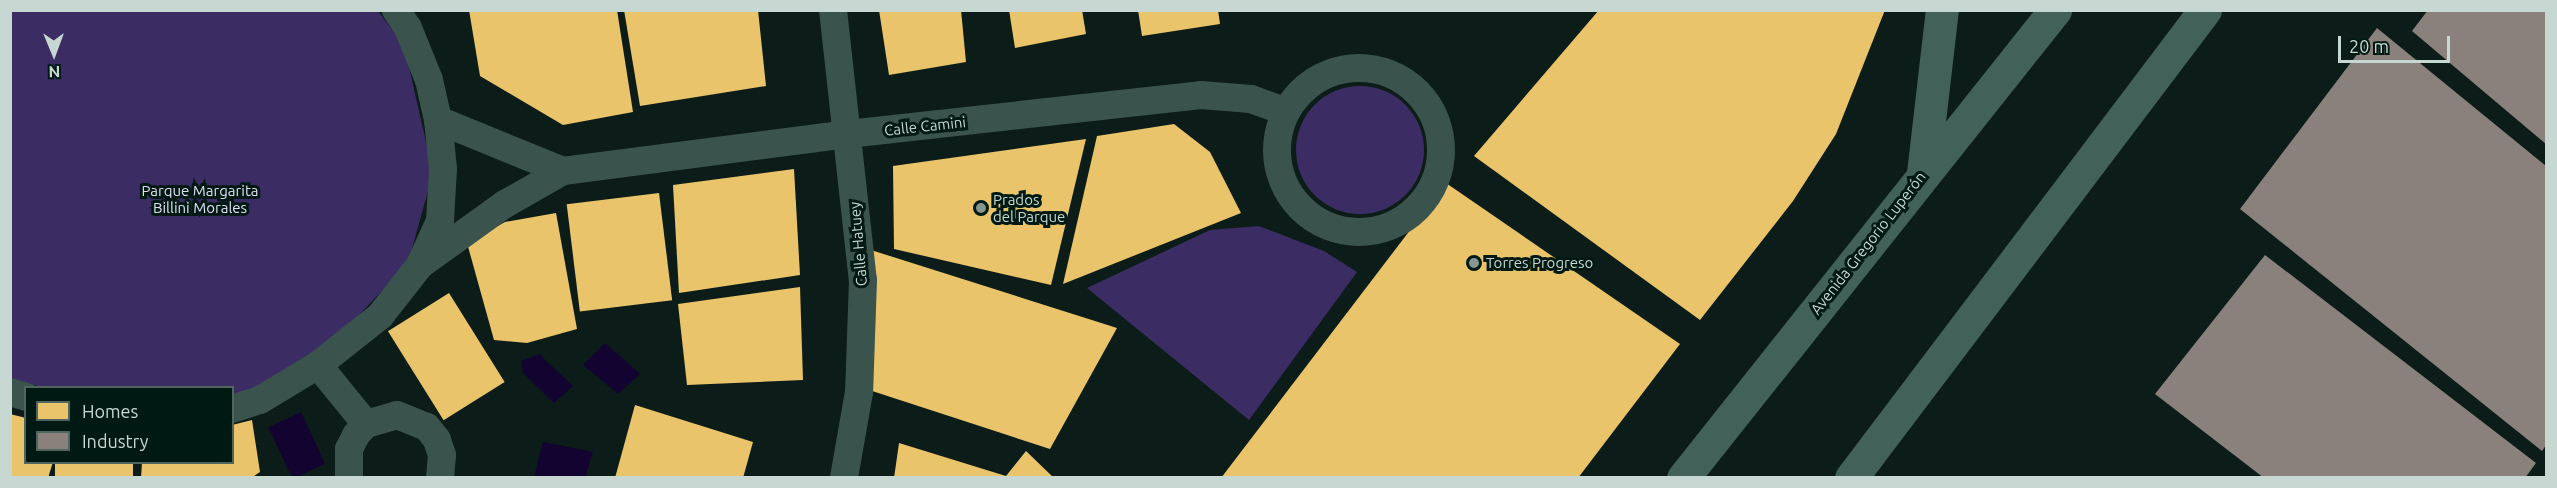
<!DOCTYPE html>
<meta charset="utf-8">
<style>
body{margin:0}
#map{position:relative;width:2557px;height:488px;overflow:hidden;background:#0c1c18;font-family:Ubuntu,sans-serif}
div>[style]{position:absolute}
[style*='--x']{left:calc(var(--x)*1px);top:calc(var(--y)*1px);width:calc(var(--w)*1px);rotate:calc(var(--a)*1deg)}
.green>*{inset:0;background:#3b2d64}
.round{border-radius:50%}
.water>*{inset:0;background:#130331;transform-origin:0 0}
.homes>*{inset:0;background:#e9c46a;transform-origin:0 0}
.industry>*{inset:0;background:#8a817c}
.street>*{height:28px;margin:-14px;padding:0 14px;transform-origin:14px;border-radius:14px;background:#3a534d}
.street>.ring{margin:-14px;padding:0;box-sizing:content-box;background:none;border:28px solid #3a534d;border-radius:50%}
.primary>*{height:33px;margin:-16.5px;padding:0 16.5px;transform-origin:16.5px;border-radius:16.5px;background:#416159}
.dots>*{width:16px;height:16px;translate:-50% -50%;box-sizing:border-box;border:3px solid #001912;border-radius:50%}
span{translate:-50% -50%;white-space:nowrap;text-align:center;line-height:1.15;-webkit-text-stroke:6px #001912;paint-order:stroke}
.street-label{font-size:15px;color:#c7d7d1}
.park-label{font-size:15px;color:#e1ddf3}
.poi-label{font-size:15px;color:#c7d7d1}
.left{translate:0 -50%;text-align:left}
.frame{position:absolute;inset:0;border:12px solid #c7d7d1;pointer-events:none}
.legend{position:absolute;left:24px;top:386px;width:210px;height:78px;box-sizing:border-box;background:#001912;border:2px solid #50655e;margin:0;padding:8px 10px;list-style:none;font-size:18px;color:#c7d7d1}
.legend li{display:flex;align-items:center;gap:12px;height:30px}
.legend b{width:30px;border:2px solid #50655e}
.north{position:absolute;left:24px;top:24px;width:60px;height:60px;-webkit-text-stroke:4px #001912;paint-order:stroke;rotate:179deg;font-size:16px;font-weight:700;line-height:24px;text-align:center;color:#c7d7d1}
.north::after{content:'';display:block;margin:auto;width:21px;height:27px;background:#c7d7d1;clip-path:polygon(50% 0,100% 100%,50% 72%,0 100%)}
.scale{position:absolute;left:2338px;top:36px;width:112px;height:27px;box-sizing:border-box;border:3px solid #c7d7d1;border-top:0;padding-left:8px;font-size:18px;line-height:21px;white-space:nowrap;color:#c7d7d1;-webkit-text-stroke:4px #001912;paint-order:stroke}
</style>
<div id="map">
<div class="green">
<div style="clip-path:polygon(10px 11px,378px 11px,404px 45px,433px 173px,408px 263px,343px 332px,268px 383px,233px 396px,232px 388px,44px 388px,11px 378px)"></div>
<div class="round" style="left:1296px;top:86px;width:128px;height:128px"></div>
<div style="clip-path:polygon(1259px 226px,1324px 251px,1357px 272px,1249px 420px,1087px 288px,1210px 230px)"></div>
</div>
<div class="water">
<div style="clip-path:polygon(605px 343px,640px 374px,618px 394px,583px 365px)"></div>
<div style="clip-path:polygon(539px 354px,573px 386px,554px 403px,523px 373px,521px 361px)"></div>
<div style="left:301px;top:412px;width:57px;height:36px;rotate:65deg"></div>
<div style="clip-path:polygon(543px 442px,593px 452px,585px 477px,534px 477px)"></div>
</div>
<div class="homes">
<div style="clip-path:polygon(469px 10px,617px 10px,633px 112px,563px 125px,480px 76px)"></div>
<div style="clip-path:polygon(624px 10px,758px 10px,766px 86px,640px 106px)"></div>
<div style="clip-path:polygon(879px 10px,961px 10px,966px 62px,889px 75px)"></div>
<div style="clip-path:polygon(1009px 10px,1082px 10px,1086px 34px,1015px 48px)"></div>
<div style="clip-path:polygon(1138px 10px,1218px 10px,1220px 24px,1142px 36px)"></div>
<div style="clip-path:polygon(1599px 10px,1885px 10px,1836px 134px,1793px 201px,1700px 320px,1474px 156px)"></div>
<div style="clip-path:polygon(1174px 124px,1210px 152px,1241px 213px,1063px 284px,1097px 136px)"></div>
<div style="clip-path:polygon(1086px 139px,1051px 285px,894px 249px,893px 166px)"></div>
<div style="clip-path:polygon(794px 169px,800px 275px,679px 293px,673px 185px)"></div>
<div style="clip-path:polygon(1446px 183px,1680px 344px,1578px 478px,1221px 478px)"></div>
<div style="left:659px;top:193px;width:108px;height:93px;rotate:83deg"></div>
<div style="clip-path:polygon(556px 213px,577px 329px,527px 343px,494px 340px,467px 243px,505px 222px)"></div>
<div style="clip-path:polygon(871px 250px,1117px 328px,1050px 449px,866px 389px)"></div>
<div style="clip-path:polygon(800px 287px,803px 380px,687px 385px,678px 304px)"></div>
<div style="left:449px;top:293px;width:105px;height:72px;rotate:58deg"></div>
<div style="clip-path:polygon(635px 405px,753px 442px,743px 478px,615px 478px)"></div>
<div style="clip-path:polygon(10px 414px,26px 418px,26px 462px,53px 462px,48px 478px,10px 478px)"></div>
<div style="clip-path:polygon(252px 420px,260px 472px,251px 478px,141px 478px,142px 462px,232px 462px,232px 425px)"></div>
<div style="clip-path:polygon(899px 443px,1006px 476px,1026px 451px,1054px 478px,894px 478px)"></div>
<div style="left:55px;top:462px;width:78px;height:17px"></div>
</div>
<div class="industry">
<div style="clip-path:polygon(2428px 10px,2546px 10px,2546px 144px,2412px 31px)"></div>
<div style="clip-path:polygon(2377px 28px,2546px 166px,2546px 445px,2542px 451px,2240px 209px)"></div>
<div style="clip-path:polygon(2265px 255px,2536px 463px,2525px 478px,2264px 478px,2155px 394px)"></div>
</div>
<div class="street">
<div style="--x:833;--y:10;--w:272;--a:83.7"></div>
<div style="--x:863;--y:280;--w:112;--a:92"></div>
<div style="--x:859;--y:392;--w:87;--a:99.9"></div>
<div class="ring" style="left:1277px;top:68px;width:136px;height:136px"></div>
<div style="--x:438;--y:120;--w:135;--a:22.2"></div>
<div style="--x:420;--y:265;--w:105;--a:-35.7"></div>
<div style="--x:505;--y:204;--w:67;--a:-29.6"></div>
<div style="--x:563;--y:171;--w:287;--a:-7.4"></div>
<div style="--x:848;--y:134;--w:355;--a:-6.3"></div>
<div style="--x:1201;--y:95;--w:50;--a:4.6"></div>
<div style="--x:1251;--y:99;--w:37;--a:20"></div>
<div style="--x:318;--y:365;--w:76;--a:50.9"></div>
<div style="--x:10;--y:392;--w:17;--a:17"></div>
<div style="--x:232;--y:409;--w:29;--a:-18"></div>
<div style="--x:260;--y:400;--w:68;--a:-31.1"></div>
<div style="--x:318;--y:365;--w:79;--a:-38.3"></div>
<div style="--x:380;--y:316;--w:65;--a:-51.9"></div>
<div style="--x:420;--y:265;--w:48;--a:-65.6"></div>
<div style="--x:440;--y:221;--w:52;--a:-86.7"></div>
<div style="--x:443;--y:169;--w:49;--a:-95.8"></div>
<div style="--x:438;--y:120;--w:41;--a:-102.7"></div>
<div style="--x:429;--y:80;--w:56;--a:-112"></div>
<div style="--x:408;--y:28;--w:22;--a:-124"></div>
<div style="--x:349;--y:478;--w:29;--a:-90"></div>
<div style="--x:349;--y:449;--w:16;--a:-63"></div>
<div style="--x:356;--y:435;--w:15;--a:-48"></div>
<div style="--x:366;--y:424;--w:32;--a:-16"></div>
<div style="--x:397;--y:415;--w:32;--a:22"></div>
<div style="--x:427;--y:427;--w:16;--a:52"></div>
<div style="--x:437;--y:440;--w:16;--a:72"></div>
<div style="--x:442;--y:455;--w:23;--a:95"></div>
</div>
<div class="primary">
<div style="--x:1923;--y:173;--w:164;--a:-83.4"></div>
<div style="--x:1683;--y:478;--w:598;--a:-51.52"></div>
<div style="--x:1851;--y:478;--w:587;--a:-52.9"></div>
</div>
<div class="dots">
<div style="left:981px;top:208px;background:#869690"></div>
<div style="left:1474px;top:263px;background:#869690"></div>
</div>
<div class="street-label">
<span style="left:925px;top:126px;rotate:-6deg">Calle Camini</span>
<span style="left:1868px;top:243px;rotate:-52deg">Avenida Gregorio Luperón</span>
<span style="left:858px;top:244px;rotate:-95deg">Calle Hatuey</span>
</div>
<div class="park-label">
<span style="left:200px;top:199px">Parque Margarita<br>Billini Morales</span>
</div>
<div class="poi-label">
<span class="left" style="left:993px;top:208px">Prados<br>del Parque</span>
<span class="left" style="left:1486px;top:263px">Torres Progreso</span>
</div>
<div class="frame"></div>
<ul class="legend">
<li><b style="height:16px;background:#e9c46a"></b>Homes</li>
<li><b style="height:16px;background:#8a817c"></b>Industry</li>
</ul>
<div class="north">N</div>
<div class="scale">20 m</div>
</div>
